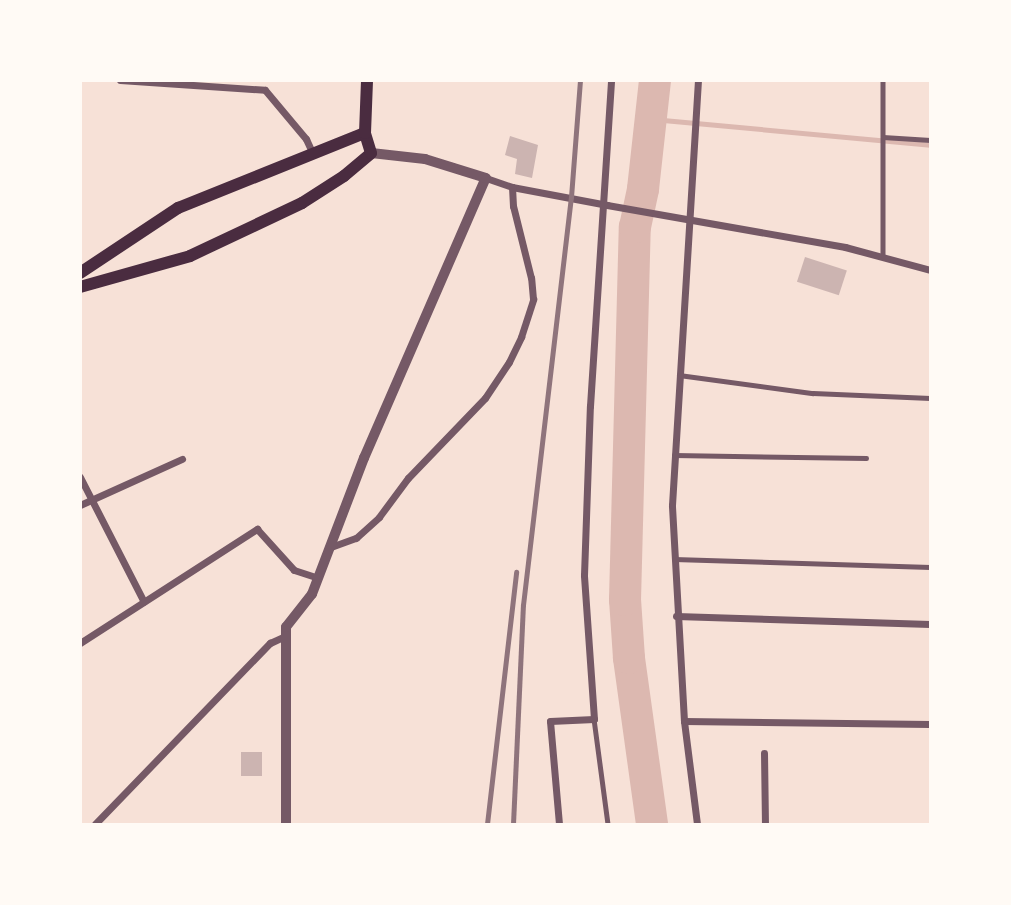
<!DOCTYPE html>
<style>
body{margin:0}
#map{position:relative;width:1011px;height:905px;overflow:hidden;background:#f7e1d7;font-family:"Public Sans",sans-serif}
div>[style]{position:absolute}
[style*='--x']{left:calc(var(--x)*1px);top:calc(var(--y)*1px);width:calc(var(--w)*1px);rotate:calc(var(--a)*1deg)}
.stream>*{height:5px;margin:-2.5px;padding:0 2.5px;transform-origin:2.5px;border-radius:2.5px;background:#dcb8b0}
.river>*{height:32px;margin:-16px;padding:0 16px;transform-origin:16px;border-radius:16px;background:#dcb8b0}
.building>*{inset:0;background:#ccb4b1;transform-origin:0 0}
.service>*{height:4.5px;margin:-2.25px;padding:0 2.25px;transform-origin:2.25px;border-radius:2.25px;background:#755966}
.minor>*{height:7px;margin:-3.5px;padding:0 3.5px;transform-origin:3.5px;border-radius:3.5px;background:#755966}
.tertiary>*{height:10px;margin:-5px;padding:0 5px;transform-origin:5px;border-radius:5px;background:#755966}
.secondary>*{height:12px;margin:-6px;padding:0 6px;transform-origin:6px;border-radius:6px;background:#4a2c40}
.rail>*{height:5px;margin:-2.5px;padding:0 2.5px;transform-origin:2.5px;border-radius:2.5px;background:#8f747c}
span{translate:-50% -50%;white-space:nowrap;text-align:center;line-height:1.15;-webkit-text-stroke:5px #fffaf5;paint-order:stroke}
.frame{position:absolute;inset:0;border:82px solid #fffaf5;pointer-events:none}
</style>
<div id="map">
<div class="stream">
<div style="--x:652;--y:119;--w:279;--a:5.3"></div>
</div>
<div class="river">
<div style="--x:652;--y:824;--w:168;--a:-97.9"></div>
<div style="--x:629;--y:658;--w:58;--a:-93.9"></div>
<div style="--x:625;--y:600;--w:373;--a:-88.5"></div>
<div style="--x:635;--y:227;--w:39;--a:-78"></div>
<div style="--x:643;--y:189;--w:110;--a:-83.7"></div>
</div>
<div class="building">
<div style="clip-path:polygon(510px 136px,538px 145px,532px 178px,515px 174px,517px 159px,505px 155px)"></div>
<div style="left:805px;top:257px;width:44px;height:26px;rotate:18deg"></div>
<div style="left:241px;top:752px;width:21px;height:24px"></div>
</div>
<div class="service">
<div style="--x:883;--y:80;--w:176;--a:90"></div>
<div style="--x:883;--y:137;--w:47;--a:3.7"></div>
<div style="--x:679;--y:375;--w:135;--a:7.7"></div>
<div style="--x:813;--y:393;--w:117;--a:2.4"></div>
<div style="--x:674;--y:455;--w:192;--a:0.9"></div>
<div style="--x:674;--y:559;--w:256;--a:1.8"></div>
<div style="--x:594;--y:719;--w:106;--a:82.4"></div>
</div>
<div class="minor">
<div style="--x:120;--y:80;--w:145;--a:3.9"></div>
<div style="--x:265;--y:90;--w:64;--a:50.1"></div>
<div style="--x:306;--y:139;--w:17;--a:65"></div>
<div style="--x:486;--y:178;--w:28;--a:19"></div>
<div style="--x:512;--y:187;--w:97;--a:10.7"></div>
<div style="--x:607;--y:205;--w:242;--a:10"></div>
<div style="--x:845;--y:247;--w:88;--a:15.1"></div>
<div style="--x:80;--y:477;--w:140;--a:62.9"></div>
<div style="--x:80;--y:505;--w:112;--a:-24.3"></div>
<div style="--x:328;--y:548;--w:30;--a:-20"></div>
<div style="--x:356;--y:538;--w:31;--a:-42"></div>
<div style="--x:379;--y:517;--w:49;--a:-53.4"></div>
<div style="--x:408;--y:478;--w:111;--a:-46.1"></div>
<div style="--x:485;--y:398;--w:43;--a:-56.3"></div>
<div style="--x:509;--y:362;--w:28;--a:-64"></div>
<div style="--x:521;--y:337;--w:40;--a:-72"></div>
<div style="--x:533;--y:299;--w:21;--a:-95"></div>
<div style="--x:531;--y:278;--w:74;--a:-104"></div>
<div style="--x:513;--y:206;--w:19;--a:-93"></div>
<div style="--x:676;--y:616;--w:254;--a:1.8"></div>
<div style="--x:80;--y:643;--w:211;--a:-32.8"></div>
<div style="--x:257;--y:529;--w:55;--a:47.9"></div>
<div style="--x:294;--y:570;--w:25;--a:18"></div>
<div style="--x:684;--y:721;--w:246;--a:0.7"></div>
<div style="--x:764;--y:753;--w:71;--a:89.2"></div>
<div style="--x:95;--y:824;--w:252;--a:-46"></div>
<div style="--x:270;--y:643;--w:17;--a:-25"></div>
<div style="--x:559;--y:824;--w:103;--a:-95"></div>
<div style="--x:550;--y:721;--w:44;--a:-2.6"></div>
<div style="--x:594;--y:719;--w:144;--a:-94"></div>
<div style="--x:584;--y:575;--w:169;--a:-88"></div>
<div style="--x:590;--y:406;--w:327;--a:-86.3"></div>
<div style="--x:697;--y:824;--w:104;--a:-97.2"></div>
<div style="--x:684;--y:721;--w:216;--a:-93.2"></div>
<div style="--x:672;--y:505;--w:426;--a:-86.5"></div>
</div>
<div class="tertiary">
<div style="--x:286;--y:824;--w:197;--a:-90"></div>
<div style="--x:286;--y:627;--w:42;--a:-51.8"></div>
<div style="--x:312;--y:594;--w:146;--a:-69.1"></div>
<div style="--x:364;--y:458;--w:305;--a:-66.5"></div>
<div style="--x:486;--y:178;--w:64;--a:-162.7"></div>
<div style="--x:425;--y:159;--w:54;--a:-173.7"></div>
</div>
<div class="secondary">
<div style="--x:80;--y:273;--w:118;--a:-33.6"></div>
<div style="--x:178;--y:208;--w:201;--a:-21.9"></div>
<div style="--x:80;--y:287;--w:114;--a:-15.7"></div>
<div style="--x:190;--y:256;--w:124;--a:-25.3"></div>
<div style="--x:302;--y:203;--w:50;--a:-32.7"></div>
<div style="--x:344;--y:176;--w:35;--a:-40"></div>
<div style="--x:371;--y:153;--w:21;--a:-107"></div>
<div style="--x:365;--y:133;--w:53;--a:-87.8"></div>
</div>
<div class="rail">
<div style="--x:487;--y:824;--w:254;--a:-83.4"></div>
<div style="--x:513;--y:824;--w:219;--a:-87.4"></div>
<div style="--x:523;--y:605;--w:411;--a:-83.3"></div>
<div style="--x:571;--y:197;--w:117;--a:-85.6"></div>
</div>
<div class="frame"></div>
</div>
